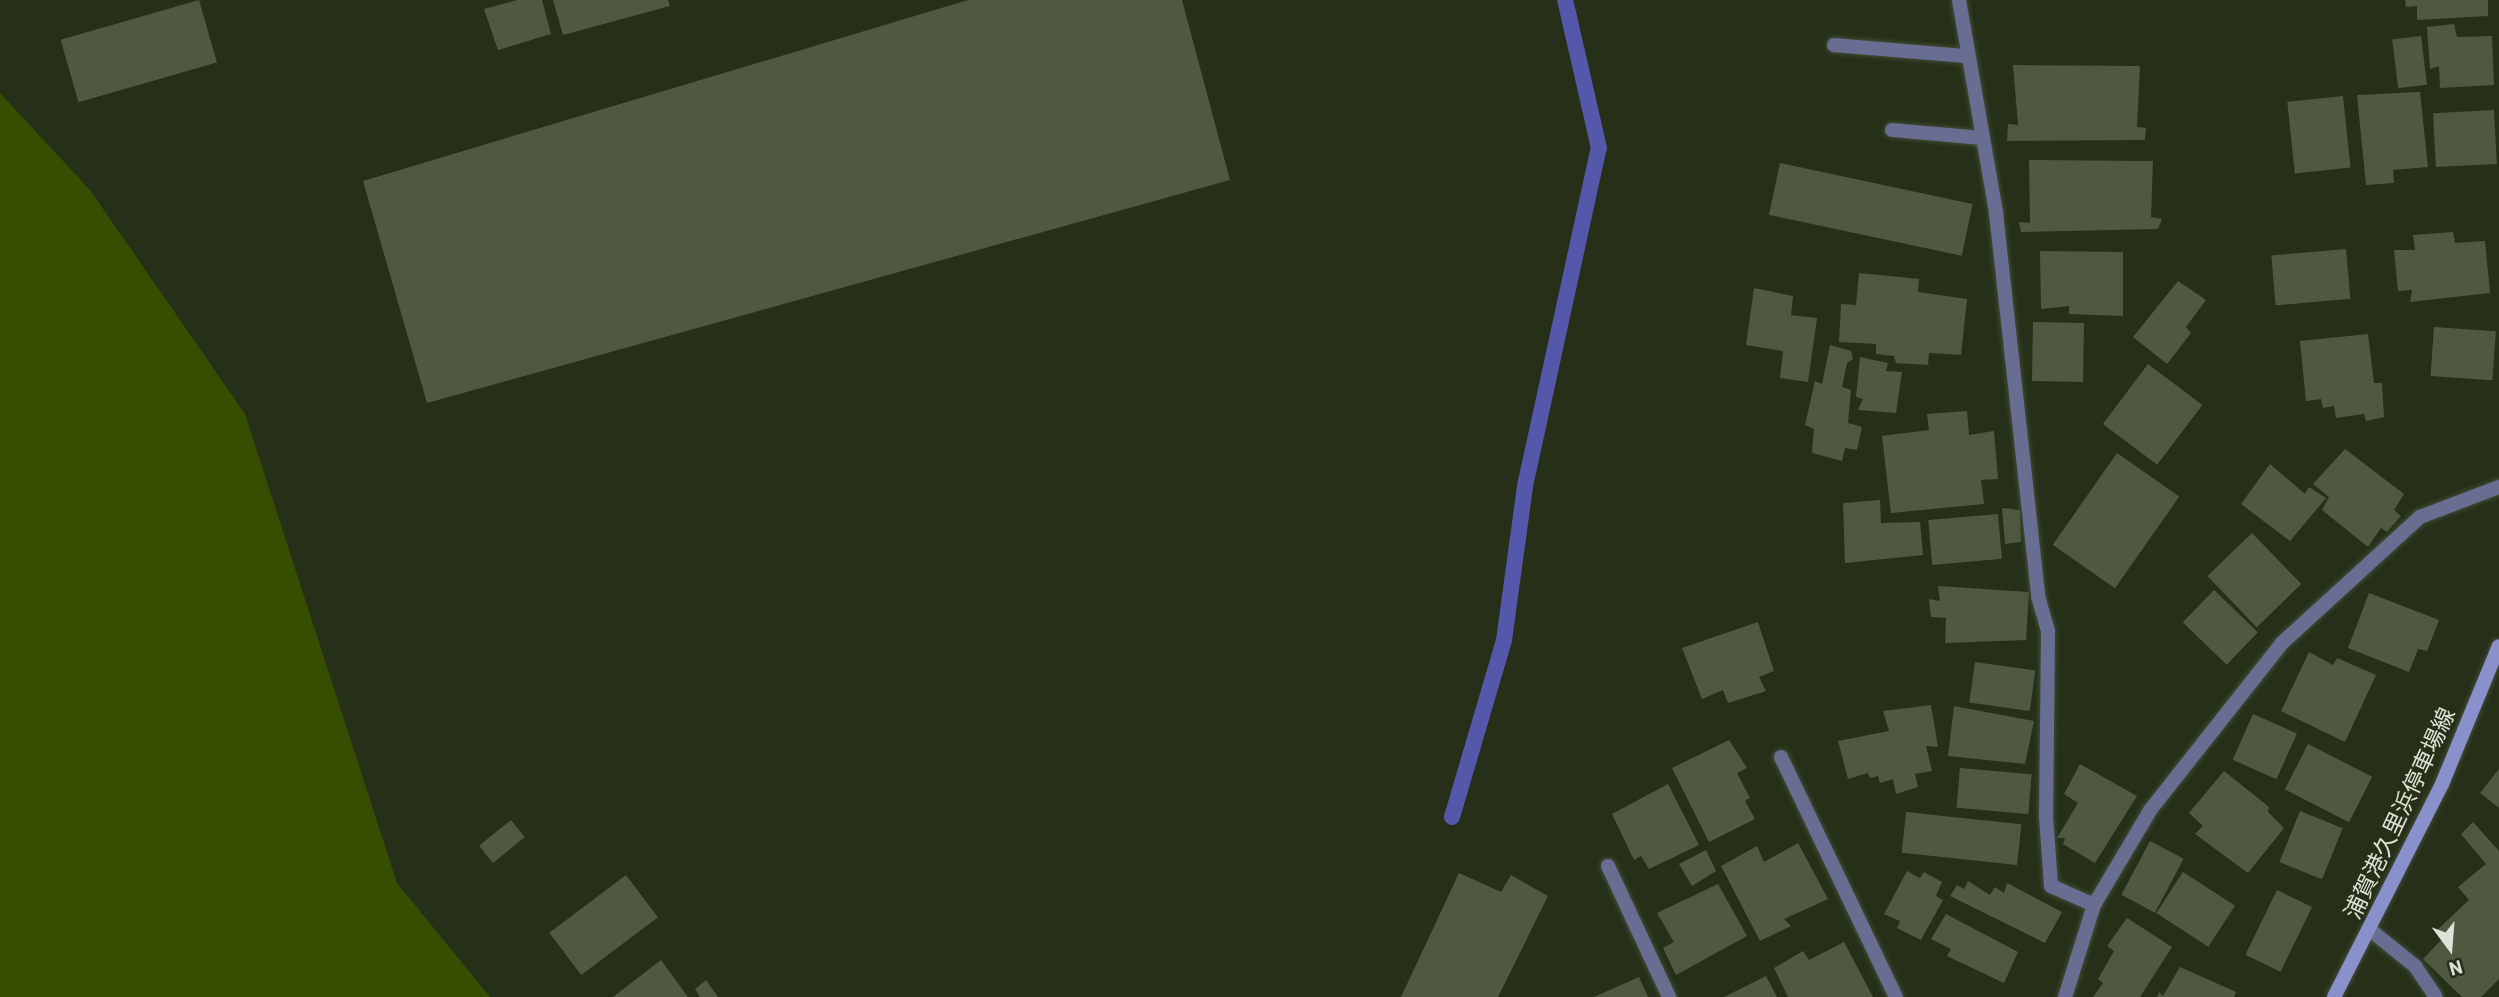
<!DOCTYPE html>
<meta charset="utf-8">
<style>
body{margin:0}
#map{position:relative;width:2499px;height:997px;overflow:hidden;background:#263019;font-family:Barlow,"Noto Sans JP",sans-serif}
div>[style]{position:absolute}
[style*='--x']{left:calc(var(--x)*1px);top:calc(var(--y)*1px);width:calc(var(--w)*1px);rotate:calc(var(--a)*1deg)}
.green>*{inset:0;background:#364e00}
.stream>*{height:16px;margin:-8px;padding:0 8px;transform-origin:8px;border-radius:8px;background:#5558aa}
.building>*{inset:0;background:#4f5941;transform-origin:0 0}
.roads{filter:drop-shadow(0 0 2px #434c37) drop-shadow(0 0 2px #434c37)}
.service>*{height:14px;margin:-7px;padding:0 7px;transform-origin:7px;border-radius:7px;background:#686d92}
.minor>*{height:14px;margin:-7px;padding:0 7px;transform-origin:7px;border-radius:7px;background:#686d92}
.secondary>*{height:14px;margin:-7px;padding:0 7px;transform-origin:7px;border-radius:7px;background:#8a90cb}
span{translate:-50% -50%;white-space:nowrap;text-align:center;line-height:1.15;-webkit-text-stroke:5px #263019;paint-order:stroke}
.street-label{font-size:23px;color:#dce2d4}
.north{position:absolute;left:2415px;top:913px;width:70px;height:70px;-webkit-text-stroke:5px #263019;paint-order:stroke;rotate:164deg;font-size:19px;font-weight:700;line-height:28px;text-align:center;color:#dce2d4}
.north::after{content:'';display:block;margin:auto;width:24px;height:32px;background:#dce2d4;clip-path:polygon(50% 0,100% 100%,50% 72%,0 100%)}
</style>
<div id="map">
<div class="green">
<div style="clip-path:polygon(0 93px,90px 190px,245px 414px,397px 883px,490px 997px,0 997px)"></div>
</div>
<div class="stream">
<div style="--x:1452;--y:817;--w:184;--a:-73.6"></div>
<div style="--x:1504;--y:640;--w:155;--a:-82.2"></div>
<div style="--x:1525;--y:486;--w:346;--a:-77.7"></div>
<div style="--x:1599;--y:148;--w:152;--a:-102.9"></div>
</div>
<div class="building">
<div style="left:199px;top:0;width:65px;height:144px;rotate:74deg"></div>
<div style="clip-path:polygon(517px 0,542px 0,551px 34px,498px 50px,484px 9px)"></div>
<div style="clip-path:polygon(553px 0,668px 0,670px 6px,563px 35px)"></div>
<div style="clip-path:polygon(968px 0,1182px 0,1230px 180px,427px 403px,363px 181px)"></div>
<div style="clip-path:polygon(2405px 0,2488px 0,2488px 16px,2417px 20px,2417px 6px,2406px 7px)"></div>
<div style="clip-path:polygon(2454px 24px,2457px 37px,2492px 36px,2494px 85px,2440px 88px,2439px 66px,2430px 69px,2427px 27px)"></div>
<div style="left:2421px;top:36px;width:49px;height:29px;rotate:83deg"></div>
<div style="clip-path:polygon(2013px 65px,2140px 66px,2137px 127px,2146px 128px,2145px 140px,2007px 141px,2008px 124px,2018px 125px)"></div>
<div style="clip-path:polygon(2420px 92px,2428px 167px,2393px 170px,2394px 183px,2366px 185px,2357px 95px)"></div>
<div style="left:2343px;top:96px;width:72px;height:56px;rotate:84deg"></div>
<div style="left:2494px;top:110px;width:54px;height:61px;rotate:87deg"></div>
<div style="clip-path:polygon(2029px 160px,2153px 161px,2151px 217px,2162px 219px,2158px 229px,2021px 232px,2019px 222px,2030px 223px)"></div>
<div style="left:1780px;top:163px;width:197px;height:53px;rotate:12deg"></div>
<div style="clip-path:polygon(2453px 232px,2455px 243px,2485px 241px,2490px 293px,2410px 302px,2412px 290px,2398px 291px,2394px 250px,2415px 250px,2413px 235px)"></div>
<div style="left:2346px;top:249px;width:50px;height:75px;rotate:85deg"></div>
<div style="clip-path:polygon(2040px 251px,2123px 252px,2123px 316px,2069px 314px,2069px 306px,2041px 309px)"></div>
<div style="clip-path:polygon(1859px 273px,1919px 279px,1918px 292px,1967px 299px,1961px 355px,1929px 353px,1928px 365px,1896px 363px,1894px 356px,1876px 354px,1876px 344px,1839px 342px,1841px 304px,1856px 305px)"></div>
<div style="clip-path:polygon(2178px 281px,2206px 300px,2186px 327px,2191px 333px,2167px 364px,2133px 337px)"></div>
<div style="clip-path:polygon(1754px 288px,1793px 296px,1791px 315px,1817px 318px,1808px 382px,1780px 378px,1783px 351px,1746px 345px)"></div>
<div style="left:2033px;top:322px;width:51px;height:59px;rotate:1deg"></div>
<div style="left:2434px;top:327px;width:62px;height:49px;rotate:4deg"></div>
<div style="clip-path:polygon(2368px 334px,2374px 383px,2382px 383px,2384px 417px,2366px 421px,2364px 414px,2336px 418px,2334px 406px,2323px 408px,2321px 399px,2306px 401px,2300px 341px)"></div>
<div style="clip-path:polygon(1830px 345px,1851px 351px,1853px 359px,1847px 363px,1842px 387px,1851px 390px,1848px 423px,1862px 427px,1857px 450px,1845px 448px,1842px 461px,1812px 453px,1814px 429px,1805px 425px,1815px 381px,1822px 384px)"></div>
<div style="clip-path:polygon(1860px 357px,1888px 363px,1886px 371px,1902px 372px,1896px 413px,1858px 410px,1863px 399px,1856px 397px)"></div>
<div style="left:2148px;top:364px;width:68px;height:75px;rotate:37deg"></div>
<div style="clip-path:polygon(1967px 411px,1969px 435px,1994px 431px,1998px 479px,1981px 480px,1984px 504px,1891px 513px,1882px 436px,1929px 430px,1927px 414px)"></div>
<div style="clip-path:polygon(2345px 449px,2404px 494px,2394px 510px,2401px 516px,2387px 532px,2381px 528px,2368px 547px,2322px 510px,2329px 497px,2313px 484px)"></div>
<div style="left:2117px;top:453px;width:76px;height:112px;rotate:35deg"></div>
<div style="clip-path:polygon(2270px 464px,2305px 494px,2309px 487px,2326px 498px,2290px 541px,2241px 504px)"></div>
<div style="clip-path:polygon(1880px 500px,1881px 523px,1920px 522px,1923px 555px,1845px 563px,1843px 503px)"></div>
<div style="clip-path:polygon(2002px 508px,2020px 510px,2021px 542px,2005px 544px)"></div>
<div style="left:1998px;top:514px;width:45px;height:70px;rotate:85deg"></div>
<div style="left:2252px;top:533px;width:71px;height:62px;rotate:46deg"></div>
<div style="clip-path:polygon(1938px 586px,2029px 592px,2026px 640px,1945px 643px,1946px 618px,1931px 617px,1929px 599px,1940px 601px)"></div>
<div style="left:2214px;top:590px;width:61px;height:45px;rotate:44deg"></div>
<div style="clip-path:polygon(2369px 593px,2439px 620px,2427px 651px,2418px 649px,2409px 672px,2348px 648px)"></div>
<div style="clip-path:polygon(1758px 622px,1774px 671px,1759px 677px,1766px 691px,1728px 703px,1723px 690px,1702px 699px,1682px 648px)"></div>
<div style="clip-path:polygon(2309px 652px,2333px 665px,2337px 658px,2376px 675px,2345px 742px,2281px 711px)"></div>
<div style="left:1975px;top:662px;width:61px;height:41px;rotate:8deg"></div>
<div style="clip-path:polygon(1931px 705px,1938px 747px,1926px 746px,1932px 771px,1915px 774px,1918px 787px,1896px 794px,1893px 779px,1880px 783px,1878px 776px,1870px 778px,1868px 773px,1848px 779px,1838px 741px,1889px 731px,1883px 711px)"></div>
<div style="clip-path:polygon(1954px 706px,2034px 721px,2025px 764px,1948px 756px)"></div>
<div style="left:2253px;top:714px;width:48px;height:50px;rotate:24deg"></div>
<div style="clip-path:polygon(1729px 740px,1747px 768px,1737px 773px,1750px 798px,1745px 801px,1755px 819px,1709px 842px,1672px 768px)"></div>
<div style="left:2308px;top:744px;width:72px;height:51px;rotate:27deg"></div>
<div style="clip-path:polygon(2080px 764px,2137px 796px,2095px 863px,2063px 844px,2065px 838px,2057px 838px,2078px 803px,2064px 794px)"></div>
<div style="left:1960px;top:768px;width:72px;height:40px;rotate:5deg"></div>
<div style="clip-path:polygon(2499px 769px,2499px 808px,2480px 793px)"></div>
<div style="clip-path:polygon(2224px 771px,2269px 807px,2268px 812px,2284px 828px,2248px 873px,2195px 834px,2203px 826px,2189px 813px)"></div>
<div style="clip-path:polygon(1668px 784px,1699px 845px,1649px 869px,1641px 856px,1634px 860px,1612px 814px)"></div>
<div style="left:2300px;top:811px;width:46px;height:55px;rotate:22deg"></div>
<div style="left:1906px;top:812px;width:116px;height:41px;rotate:6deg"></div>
<div style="left:511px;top:820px;width:22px;height:41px;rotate:51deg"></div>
<div style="clip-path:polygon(2473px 822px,2499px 851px,2499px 979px,2481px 997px,2462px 997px,2423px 959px,2442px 939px,2436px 931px,2469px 900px,2458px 887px,2486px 864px,2461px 834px)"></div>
<div style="left:2150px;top:841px;width:38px;height:61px;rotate:28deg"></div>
<div style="clip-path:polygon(1798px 843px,1828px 899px,1784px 919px,1791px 926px,1760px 941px,1721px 866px,1757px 846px,1764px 862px)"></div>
<div style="clip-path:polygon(1706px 850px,1716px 871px,1692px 886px,1679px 864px)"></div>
<div style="clip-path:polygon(1907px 871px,1920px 878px,1924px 872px,1942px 882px,1936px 896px,1943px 900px,1921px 940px,1897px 928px,1900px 921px,1884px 914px)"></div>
<div style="left:2183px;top:872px;width:62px;height:49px;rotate:33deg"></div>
<div style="clip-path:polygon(1459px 873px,1501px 892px,1511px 875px,1548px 896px,1498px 997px,1401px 997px)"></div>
<div style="left:626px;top:875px;width:53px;height:96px;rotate:53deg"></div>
<div style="clip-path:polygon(1968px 881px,1990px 895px,1995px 887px,2004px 893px,2007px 883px,2062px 912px,2045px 943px,1950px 896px,1957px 885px,1964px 889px)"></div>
<div style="clip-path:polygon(1718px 884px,1747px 936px,1676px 975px,1663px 948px,1674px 942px,1657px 913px)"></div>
<div style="left:2277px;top:890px;width:39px;height:72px;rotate:26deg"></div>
<div style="clip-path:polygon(1946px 914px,2018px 952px,2004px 983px,1947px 956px,1951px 949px,1931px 939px)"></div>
<div style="clip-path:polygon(2127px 918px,2172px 947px,2140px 997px,2093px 997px,2103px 983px,2098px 979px,2114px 951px,2107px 946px)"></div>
<div style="clip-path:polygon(1844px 942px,1873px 997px,1788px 997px,1774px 968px,1803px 951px,1809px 960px)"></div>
<div style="clip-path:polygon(661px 960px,688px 997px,613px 997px)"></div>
<div style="clip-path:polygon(2180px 967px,2236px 992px,2234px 997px,2157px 997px,2159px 992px,2163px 996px)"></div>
<div style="clip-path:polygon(1766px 976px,1777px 997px,1724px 997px)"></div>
<div style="clip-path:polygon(1639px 977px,1648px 997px,1594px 997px)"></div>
<div style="clip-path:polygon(706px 980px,718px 997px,700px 997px,695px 989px)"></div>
</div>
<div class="roads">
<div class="service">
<div style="--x:1959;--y:0;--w:216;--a:80.1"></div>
<div style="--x:1996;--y:213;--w:385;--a:83.7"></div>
<div style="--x:2038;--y:596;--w:37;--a:74"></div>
<div style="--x:2048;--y:632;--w:184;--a:90.6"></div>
<div style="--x:2046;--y:816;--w:70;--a:85.9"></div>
<div style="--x:2051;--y:886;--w:47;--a:23.8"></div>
<div style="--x:1834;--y:45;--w:132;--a:4.8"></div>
<div style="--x:1892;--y:130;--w:89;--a:5.1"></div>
<div style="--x:1781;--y:757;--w:266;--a:64.4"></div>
<div style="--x:2369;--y:929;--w:59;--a:38.8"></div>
<div style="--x:2415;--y:966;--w:37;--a:56"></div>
<div style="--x:2065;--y:997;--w:96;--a:-72.5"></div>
<div style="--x:2094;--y:905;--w:112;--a:-59.3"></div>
<div style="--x:2151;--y:809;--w:211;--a:-51.7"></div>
<div style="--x:2282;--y:643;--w:187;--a:-42.4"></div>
<div style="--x:2420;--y:517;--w:85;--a:-20.8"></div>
</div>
<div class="minor">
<div style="--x:1608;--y:866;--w:145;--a:65"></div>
</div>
<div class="secondary">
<div style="--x:2334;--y:997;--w:239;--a:-63.1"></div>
<div style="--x:2442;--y:784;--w:149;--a:-67.6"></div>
</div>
</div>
<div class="street-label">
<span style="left:2399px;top:813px;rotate:-65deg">浦賀港久里浜停車場線</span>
</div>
<div class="north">N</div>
</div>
